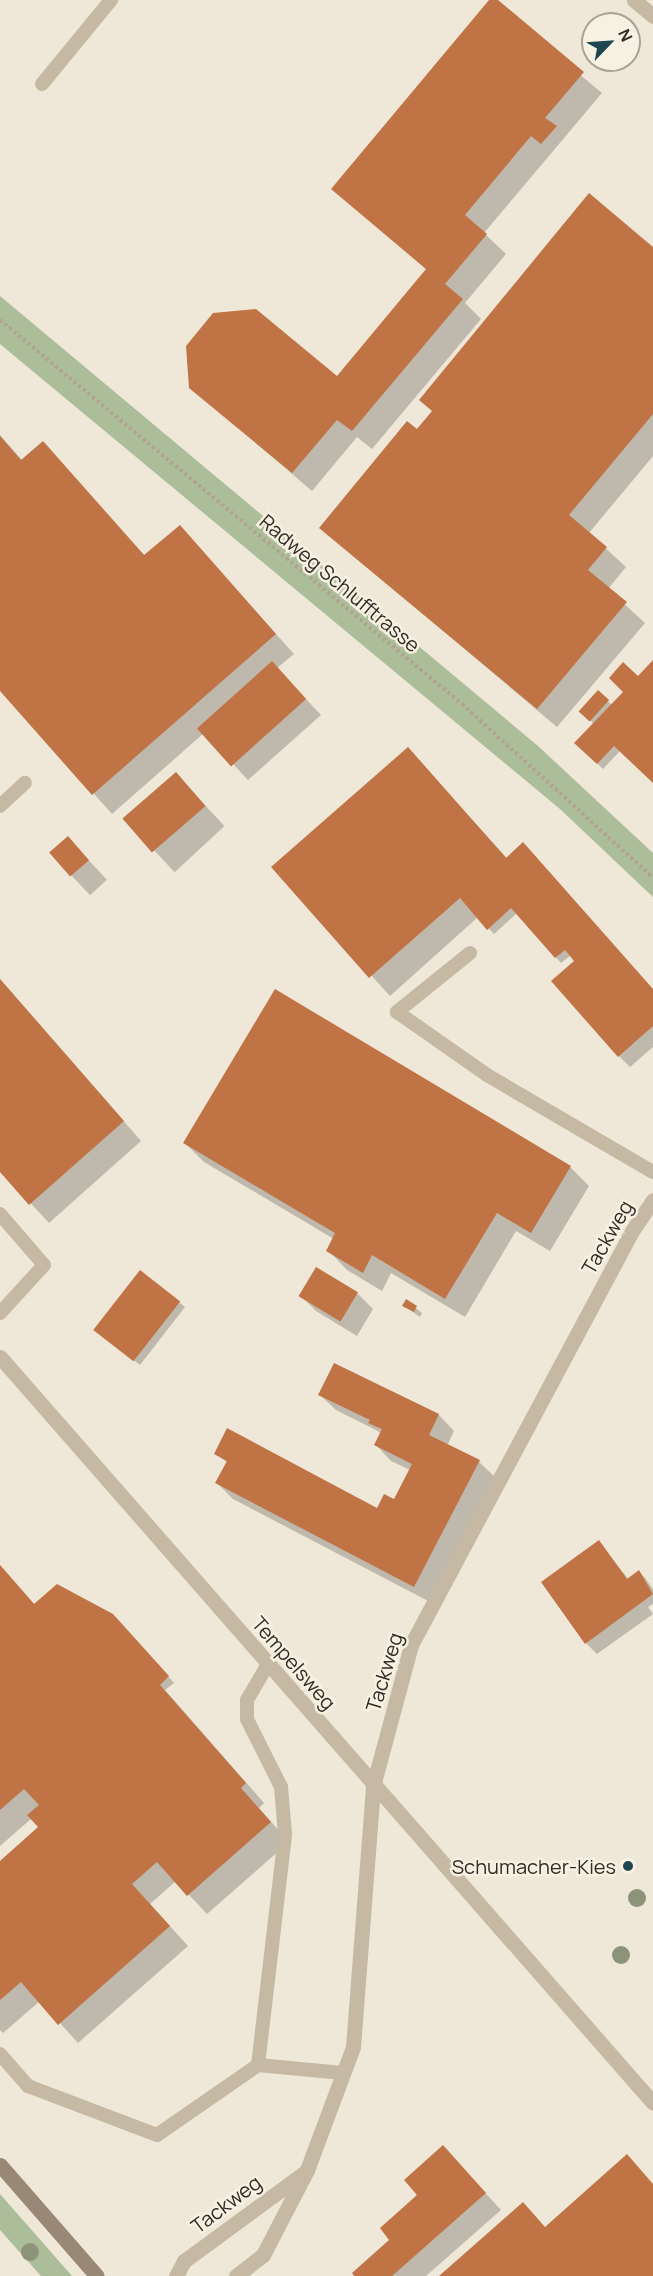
<!DOCTYPE html>
<style>
body{margin:0}
#map{position:relative;width:653px;height:2276px;overflow:hidden;background:#efe7d7;font-family:Manrope,sans-serif}
div>[style]{position:absolute}
[style*='--x']{left:calc(var(--x)*1px);top:calc(var(--y)*1px);width:calc(var(--w)*1px);rotate:calc(var(--a)*1deg)}
.green>*{inset:0;background:#acbd99}
.shadow>*{inset:0;background:#0003;transform-origin:0 0}
.building>*{inset:0;background:#c07445;transform-origin:0 0}
.path>*{height:4px;margin-top:-2px;transform-origin:0;background:repeating-linear-gradient(90deg,#b2a38f 0 3px,transparent 0 6px)}
.lane>*{height:14px;margin:-7px;padding:0 7px;transform-origin:7px;border-radius:7px;background:#c6b9a4}
.street>*{height:15px;margin:-7.5px;padding:0 7.5px;transform-origin:7.5px;border-radius:7.5px;background:#c6b9a4}
.secondary>*{height:15px;margin:-7.5px;padding:0 7.5px;transform-origin:7.5px;border-radius:7.5px;background:#998876}
.trees>*{width:18px;height:18px;margin:-9px;border-radius:50%;background:#8d9378}
.dots>*{width:16px;height:16px;translate:-50% -50%;box-sizing:border-box;border:3px solid #f7f1e3;border-radius:50%}
span{translate:-50% -50%;white-space:nowrap;text-align:center;line-height:1.15;-webkit-text-stroke:5px #f7f1e3;paint-order:stroke}
.street-label{font-size:20px;color:#322b25}
.poi-label{font-size:20px;color:#322b25}
.right{translate:-100% -50%;text-align:right}
.north{position:absolute;left:581px;top:12px;width:60px;height:60px;box-sizing:border-box;background:#f7f1e3;border:2px solid #a8a297;border-radius:50%;rotate:65deg;font-size:16px;font-weight:700;line-height:24px;text-align:center;color:#322b25}
.north::after{content:'';display:block;margin:auto;width:21px;height:27px;background:#1e4651;clip-path:polygon(50% 0,100% 100%,50% 72%,0 100%)}
</style>
<div id="map">
<div class="green">
<div style="clip-path:polygon(0 296px,538px 746px,653px 853px,653px 897px,560px 809px,0 344px)"></div>
<div style="clip-path:polygon(0 2194px,72px 2276px,41px 2276px,0 2230px)"></div>
</div>
<div class="shadow">
<div style="clip-path:polygon(490px 0,602px 93px,484px 233px,506px 254px,465px 303px,481px 319px,372px 449px,357px 437px,312px 491px,191px 387px,337px 378px,427px 270px,333px 189px)"></div>
<div style="clip-path:polygon(653px 249px,653px 456px,589px 533px,626px 567px,608px 589px,645px 623px,557px 727px,321px 528px,433px 412px)"></div>
<div style="clip-path:polygon(0 435px,23px 461px,43px 443px,145px 556px,180px 527px,294px 654px,277px 668px,321px 715px,248px 780px,204px 733px,112px 814px,0 689px)"></div>
<div style="clip-path:polygon(653px 662px,653px 782px,620px 751px,603px 769px,576px 743px,594px 724px,580px 711px,598px 692px,612px 705px)"></div>
<div style="clip-path:polygon(408px 749px,507px 858px,653px 990px,653px 1047px,630px 1067px,619px 1056px,576px 961px,571px 955px,561px 963px,517px 913px,494px 934px,478px 917px,390px 996px,273px 867px)"></div>
<div style="left:176px;top:774px;width:71px;height:68px;rotate:47deg"></div>
<div style="left:68px;top:838px;width:57px;height:23px;rotate:47deg"></div>
<div style="clip-path:polygon(0 979px,141px 1141px,49px 1223px,0 1170px)"></div>
<div style="clip-path:polygon(185px 1143px,570px 1167px,589px 1186px,550px 1251px,516px 1231px,465px 1317px,391px 1273px,382px 1291px,347px 1270px,328px 1250px,334px 1239px,204px 1162px)"></div>
<div style="clip-path:polygon(357px 1293px,373px 1309px,357px 1336px,316px 1311px,301px 1296px)"></div>
<div style="clip-path:polygon(407px 1301px,422px 1313px,420px 1317px,404px 1306px)"></div>
<div style="clip-path:polygon(179px 1302px,185px 1307px,140px 1365px,102px 1336px)"></div>
<div style="clip-path:polygon(320px 1395px,439px 1415px,454px 1431px,447px 1446px,479px 1462px,495px 1477px,430px 1602px,233px 1499px,217px 1483px,228px 1463px,216px 1454px,378px 1510px,395px 1501px,410px 1470px,391px 1461px,376px 1445px,381px 1434px,378px 1431px,336px 1410px)"></div>
<div style="clip-path:polygon(599px 1542px,629px 1580px,639px 1572px,645px 1578px,653px 1589px,653px 1604px,648px 1607px,653px 1614px,597px 1654px,586px 1643px)"></div>
<div style="clip-path:polygon(0 1565px,35px 1605px,150px 1656px,174px 1683px,165px 1690px,264px 1803px,259px 1808px,289px 1842px,207px 1914px,176px 1881px,150px 1904px,188px 1946px,78px 2043px,40px 2001px,3px 2033px,0 2030px,0 1862px,40px 1827px,32px 1818px,0 1846px)"></div>
<div style="clip-path:polygon(443px 2147px,501px 2210px,426px 2276px,356px 2276px,391px 2240px)"></div>
</div>
<div class="building">
<div style="clip-path:polygon(489px 0,498px 0,584px 72px,545px 118px,557px 126px,541px 144px,531px 136px,465px 215px,487px 234px,445px 284px,463px 299px,352px 431px,337px 420px,292px 473px,189px 388px,186px 346px,213px 313px,256px 309px,337px 376px,426px 269px,331px 189px)"></div>
<div style="clip-path:polygon(589px 193px,653px 247px,653px 414px,569px 515px,607px 547px,588px 570px,627px 602px,537px 709px,319px 528px,407px 421px,417px 429px,432px 411px,419px 400px)"></div>
<div style="clip-path:polygon(0 436px,21px 460px,43px 441px,144px 555px,180px 525px,276px 634px,92px 795px,0 691px)"></div>
<div style="clip-path:polygon(653px 660px,653px 783px,614px 746px,597px 764px,574px 743px,623px 692px,609px 678px,623px 662px,638px 676px)"></div>
<div style="left:272px;top:661px;width:51px;height:101px;rotate:48deg"></div>
<div style="left:598px;top:690px;width:15px;height:29px;rotate:42deg"></div>
<div style="clip-path:polygon(408px 747px,506px 858px,523px 842px,653px 989px,653px 1026px,618px 1057px,551px 981px,574px 961px,565px 950px,555px 958px,511px 908px,487px 930px,460px 898px,369px 978px,271px 867px)"></div>
<div style="left:176px;top:772px;width:45px;height:71px;rotate:49deg"></div>
<div style="left:68px;top:836px;width:32px;height:25px;rotate:49deg"></div>
<div style="clip-path:polygon(0 979px,124px 1121px,29px 1205px,0 1172px)"></div>
<div style="clip-path:polygon(275px 989px,571px 1166px,531px 1233px,497px 1213px,445px 1299px,372px 1255px,363px 1273px,326px 1251px,335px 1233px,183px 1143px)"></div>
<div style="left:316px;top:1267px;width:49px;height:34px;rotate:31deg"></div>
<div style="left:140px;top:1270px;width:51px;height:76px;rotate:38deg"></div>
<div style="clip-path:polygon(406px 1299px,417px 1306px,414px 1312px,402px 1306px)"></div>
<div style="clip-path:polygon(334px 1363px,439px 1414px,429px 1435px,480px 1460px,414px 1587px,215px 1483px,227px 1461px,214px 1454px,227px 1428px,377px 1508px,384px 1494px,394px 1499px,412px 1464px,374px 1445px,382px 1429px,368px 1423px,370px 1420px,318px 1395px)"></div>
<div style="clip-path:polygon(599px 1540px,627px 1579px,639px 1570px,653px 1594px,585px 1644px,541px 1582px)"></div>
<div style="clip-path:polygon(0 1565px,34px 1604px,57px 1584px,113px 1614px,169px 1676px,160px 1685px,246px 1783px,241px 1788px,271px 1822px,187px 1896px,157px 1862px,132px 1884px,170px 1926px,58px 2025px,21px 1982px,0 2000px,0 1861px,38px 1827px,27px 1815px,39px 1805px,24px 1789px,0 1810px)"></div>
<div style="clip-path:polygon(443px 2145px,486px 2193px,392px 2276px,354px 2276px,352px 2273px,389px 2240px,380px 2228px,417px 2195px,404px 2180px)"></div>
<div style="clip-path:polygon(627px 2154px,653px 2184px,653px 2276px,439px 2276px,523px 2202px,545px 2227px)"></div>
</div>
<div class="path">
<div style="--x:0;--y:320;--w:601;--a:39.73"></div>
<div style="--x:462;--y:704;--w:258;--a:42.3"></div>
</div>
<div class="lane">
<div style="--x:42;--y:84;--w:109;--a:-50.6"></div>
<div style="--x:0;--y:806;--w:34;--a:-43"></div>
<div style="--x:470;--y:953;--w:94;--a:141.1"></div>
<div style="--x:397;--y:1012;--w:110;--a:35"></div>
<div style="--x:487;--y:1075;--w:192;--a:30.3"></div>
<div style="--x:0;--y:1214;--w:67;--a:49.2"></div>
<div style="--x:44;--y:1265;--w:65;--a:132.5"></div>
<div style="--x:0;--y:2054;--w:43;--a:48.8"></div>
<div style="--x:28;--y:2086;--w:138;--a:20.8"></div>
<div style="--x:157;--y:2135;--w:123;--a:-34.7"></div>
<div style="--x:258;--y:2065;--w:85;--a:5.4"></div>
<div style="--x:258;--y:2065;--w:233;--a:-83.3"></div>
<div style="--x:285;--y:1834;--w:47;--a:-94.9"></div>
<div style="--x:281;--y:1787;--w:76;--a:-116.6"></div>
<div style="--x:247;--y:1719;--w:19;--a:-90"></div>
<div style="--x:247;--y:1700;--w:42;--a:-59.7"></div>
</div>
<div class="street">
<div style="--x:634;--y:0;--w:25;--a:40"></div>
<div style="--x:0;--y:1357;--w:991;--a:48.8"></div>
<div style="--x:176;--y:2276;--w:17;--a:-62"></div>
<div style="--x:184;--y:2261;--w:150;--a:-36.3"></div>
<div style="--x:236;--y:2276;--w:34;--a:-38"></div>
<div style="--x:263;--y:2255;--w:96;--a:-62.6"></div>
<div style="--x:307;--y:2170;--w:131;--a:-69.5"></div>
<div style="--x:353;--y:2047;--w:262;--a:-85.6"></div>
<div style="--x:373;--y:1786;--w:146;--a:-74.9"></div>
<div style="--x:411;--y:1645;--w:469;--a:-61.9"></div>
<div style="--x:632;--y:1231;--w:37;--a:-56"></div>
</div>
<div class="secondary">
<div style="--x:0;--y:2165;--w:147;--a:48.9"></div>
</div>
<div class="trees">
<div style="left:637px;top:1898px"></div>
<div style="left:621px;top:1955px"></div>
<div style="left:30px;top:2252px"></div>
</div>
<div class="dots">
<div style="left:628px;top:1866px;background:#1e4651"></div>
</div>
<div class="street-label">
<span style="left:340px;top:583px;rotate:40deg">Radweg Schlufftrasse</span>
<span style="left:607px;top:1237px;rotate:-60deg">Tackweg</span>
<span style="left:294px;top:1663px;rotate:49deg">Tempelsweg</span>
<span style="left:384px;top:1672px;rotate:-73deg">Tackweg</span>
<span style="left:226px;top:2204px;rotate:-37deg">Tackweg</span>
</div>
<div class="poi-label">
<span class="right" style="left:616px;top:1866px">Schumacher-Kies</span>
</div>
<div class="north">N</div>
</div>
